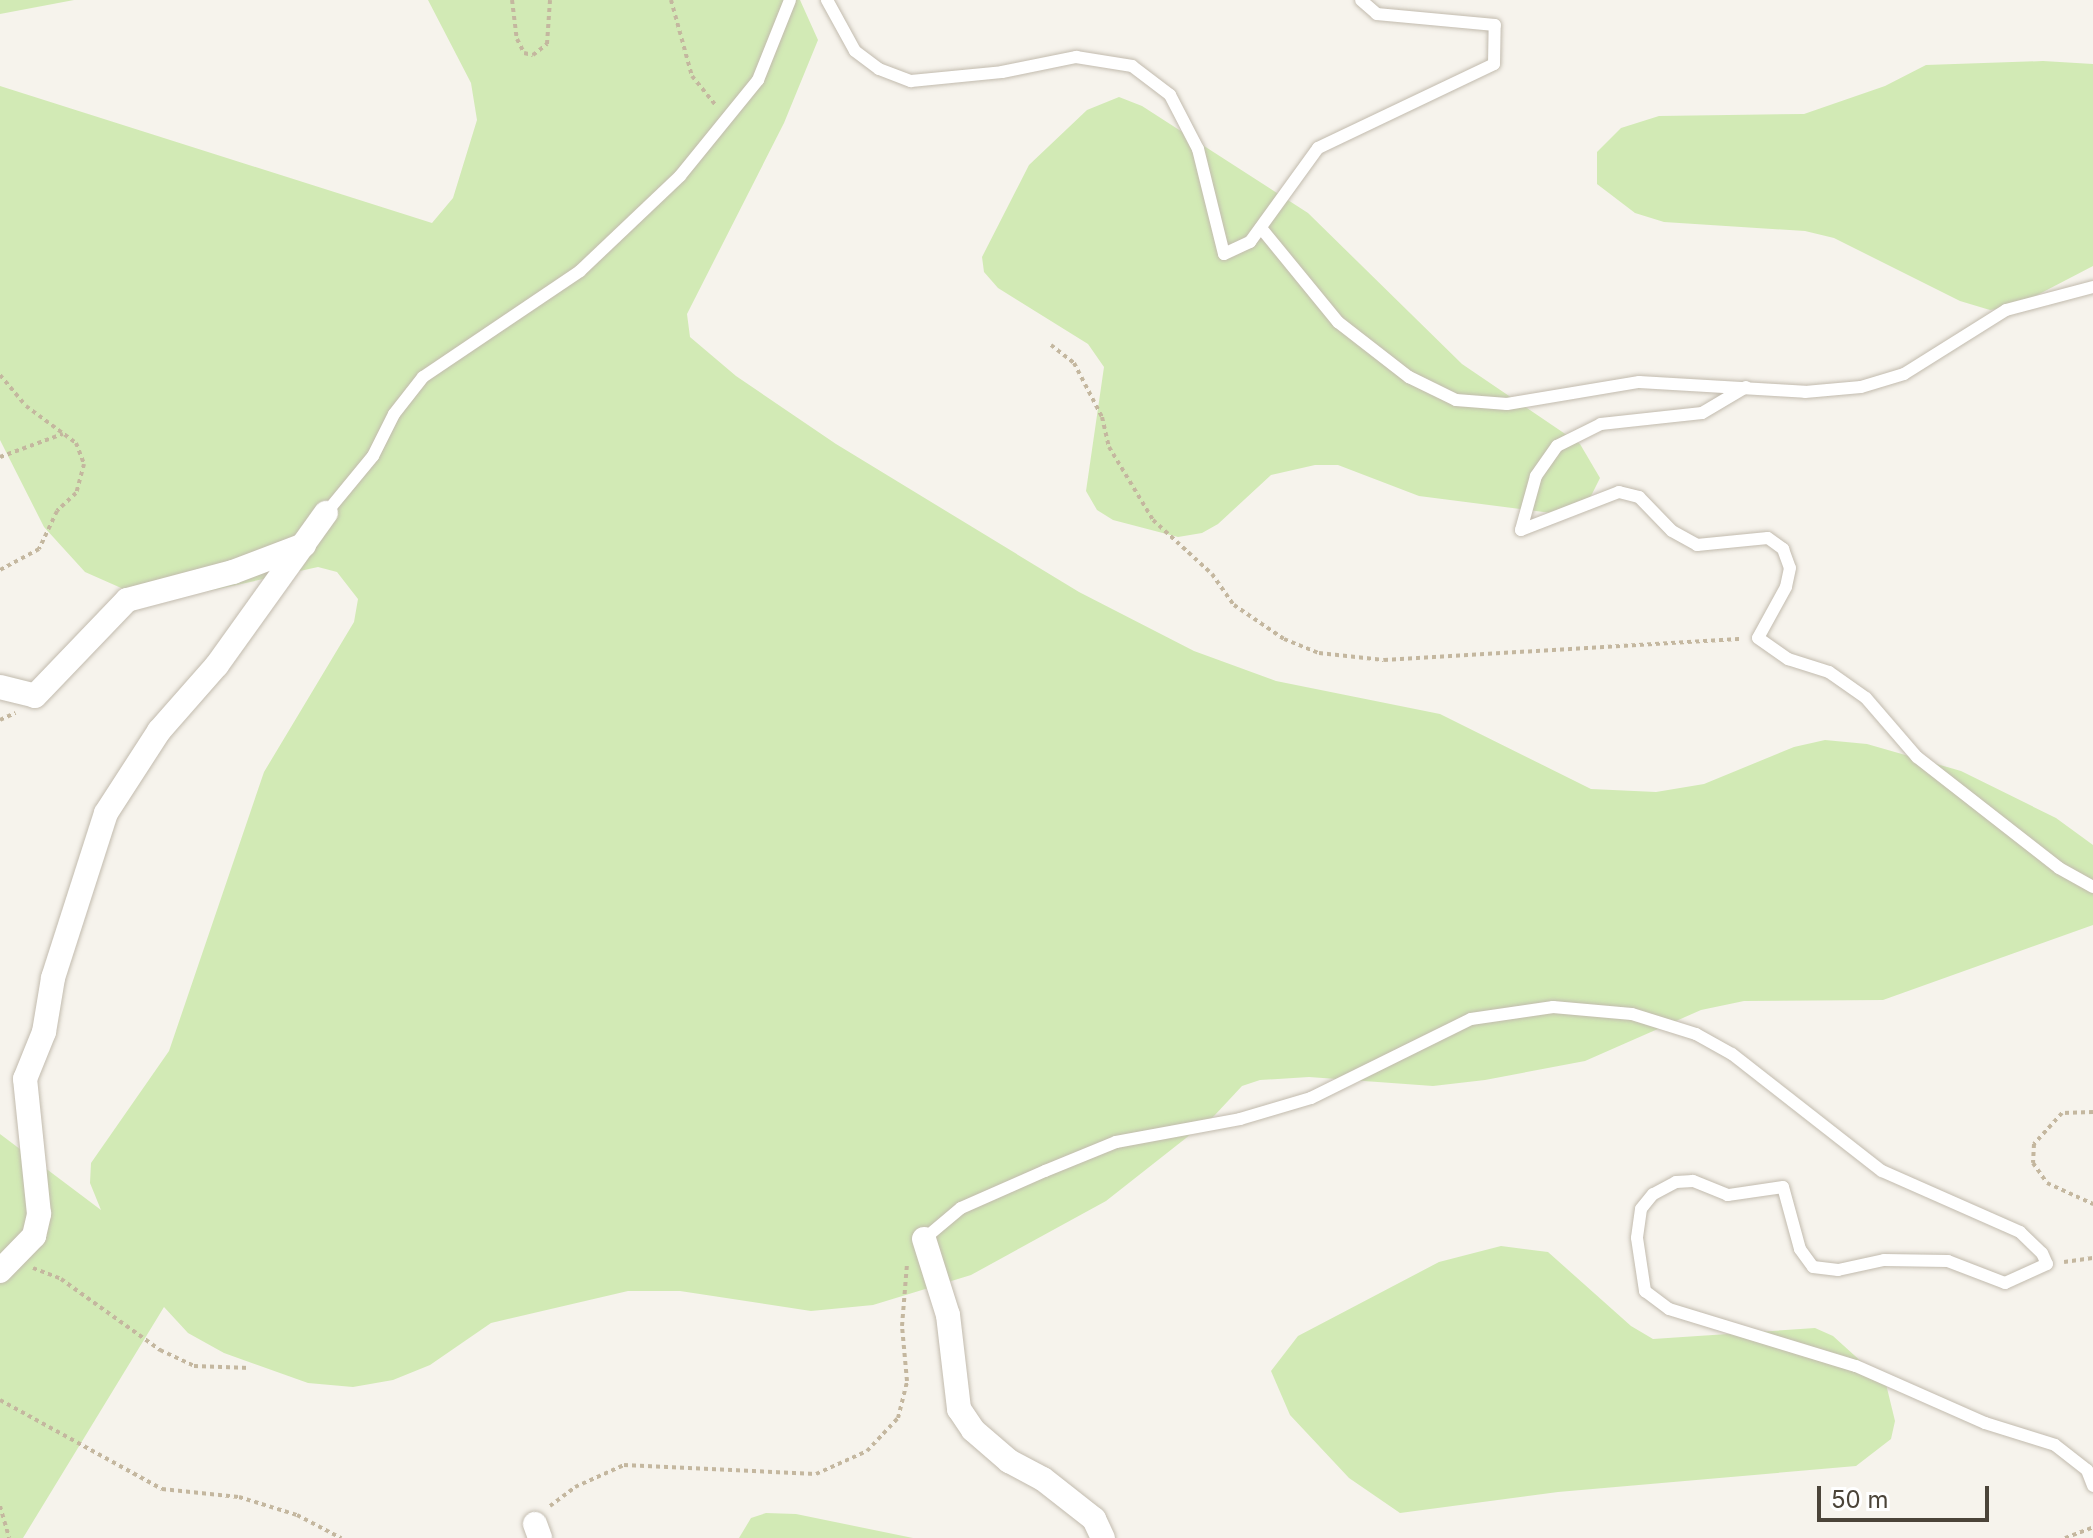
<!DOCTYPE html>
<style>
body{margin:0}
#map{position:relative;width:2093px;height:1538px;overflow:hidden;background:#f6f3ec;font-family:Inter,sans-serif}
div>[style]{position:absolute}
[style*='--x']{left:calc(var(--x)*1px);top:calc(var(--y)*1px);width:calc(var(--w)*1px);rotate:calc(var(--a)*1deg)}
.green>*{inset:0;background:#d2eab5}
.path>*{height:4px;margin-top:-2px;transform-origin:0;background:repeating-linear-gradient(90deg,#c4b79f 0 4px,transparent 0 8px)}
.roads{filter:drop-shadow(0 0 2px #c2bbae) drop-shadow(0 0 2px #c2bbae)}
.lane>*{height:12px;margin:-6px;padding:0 6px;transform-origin:6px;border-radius:6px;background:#fff}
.street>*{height:24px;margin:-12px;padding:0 12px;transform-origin:12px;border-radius:12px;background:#fff}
span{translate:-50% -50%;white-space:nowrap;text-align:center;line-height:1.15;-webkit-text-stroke:7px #fff;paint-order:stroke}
.scale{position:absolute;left:1817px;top:1486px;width:172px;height:36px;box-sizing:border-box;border:4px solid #4b4439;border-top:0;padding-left:10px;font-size:24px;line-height:28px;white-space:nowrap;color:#4b4439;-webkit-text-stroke:6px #fff;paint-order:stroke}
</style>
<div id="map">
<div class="green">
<div style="clip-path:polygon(0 0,74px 0,0 14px)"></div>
<div style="clip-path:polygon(428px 0,800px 0,818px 40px,784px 123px,687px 314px,690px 337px,736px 376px,836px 444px,1079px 592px,1194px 651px,1276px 681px,1440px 714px,1591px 789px,1656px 792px,1704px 784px,1794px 747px,1825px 740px,1867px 744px,1961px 771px,2056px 818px,2093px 845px,2093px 925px,1883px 1000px,1744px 1001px,1701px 1010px,1585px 1061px,1485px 1080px,1433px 1086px,1309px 1077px,1260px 1080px,1242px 1086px,1214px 1116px,1106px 1201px,971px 1275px,873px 1305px,811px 1311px,680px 1291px,628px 1291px,491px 1323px,430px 1365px,393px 1380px,353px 1387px,308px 1383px,224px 1353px,188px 1333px,164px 1307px,23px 1538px,0 1538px,0 1134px,101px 1210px,90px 1183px,91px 1163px,169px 1051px,264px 772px,354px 622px,358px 599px,337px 572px,318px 567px,209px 591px,137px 595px,85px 572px,44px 527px,0 440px,0 86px,432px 223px,453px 198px,477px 120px,471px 83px)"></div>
<div style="clip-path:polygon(2043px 61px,2093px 64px,2093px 266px,2014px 307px,1990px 310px,1960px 301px,1834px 238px,1805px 231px,1664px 222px,1635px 213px,1597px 184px,1597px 152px,1621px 128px,1659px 116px,1804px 114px,1885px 86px,1926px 65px)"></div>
<div style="clip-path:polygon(1119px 97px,1142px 106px,1308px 213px,1462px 364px,1580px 444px,1600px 478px,1586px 506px,1567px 515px,1419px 496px,1338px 465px,1315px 465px,1271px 475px,1218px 524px,1202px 533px,1178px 537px,1113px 520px,1097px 510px,1086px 491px,1104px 367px,1088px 344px,998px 288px,984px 272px,982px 257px,1029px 165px,1087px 110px)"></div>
<div style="clip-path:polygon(1501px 1246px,1548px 1252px,1631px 1326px,1653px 1339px,1815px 1328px,1833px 1336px,1886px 1384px,1895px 1421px,1891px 1439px,1856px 1466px,1558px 1492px,1400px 1513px,1349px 1478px,1290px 1415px,1271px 1371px,1298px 1336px,1439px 1262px)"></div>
<div style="clip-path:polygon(766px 1513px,796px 1514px,913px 1538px,739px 1538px,751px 1518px)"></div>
</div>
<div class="path">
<div style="--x:512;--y:0;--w:39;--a:83"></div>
<div style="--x:517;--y:39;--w:16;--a:63"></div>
<div style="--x:524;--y:53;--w:9;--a:13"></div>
<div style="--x:533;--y:55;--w:18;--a:-38"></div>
<div style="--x:547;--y:44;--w:44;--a:-86.1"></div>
<div style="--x:671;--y:0;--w:79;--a:74.6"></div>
<div style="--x:692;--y:76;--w:38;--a:51"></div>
<div style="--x:1051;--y:345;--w:29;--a:38"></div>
<div style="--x:1074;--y:363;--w:61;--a:62.6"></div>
<div style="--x:1102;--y:417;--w:31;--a:77"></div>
<div style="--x:1109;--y:447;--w:85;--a:58.9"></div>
<div style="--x:1153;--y:520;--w:80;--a:42.5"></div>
<div style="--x:1212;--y:574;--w:38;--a:55"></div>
<div style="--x:1234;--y:605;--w:60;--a:34.2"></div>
<div style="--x:1284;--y:639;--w:38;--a:22"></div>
<div style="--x:1319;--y:653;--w:65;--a:6.1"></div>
<div style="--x:1384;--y:660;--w:359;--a:-3.4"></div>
<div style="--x:0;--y:375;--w:40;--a:50"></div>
<div style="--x:26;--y:406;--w:62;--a:36.5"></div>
<div style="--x:76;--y:443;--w:22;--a:69"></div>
<div style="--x:84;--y:464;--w:30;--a:105"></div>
<div style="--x:76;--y:493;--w:26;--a:137"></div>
<div style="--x:57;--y:511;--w:42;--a:115.3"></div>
<div style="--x:39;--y:549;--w:44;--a:151.7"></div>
<div style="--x:0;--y:457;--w:67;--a:-20.1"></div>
<div style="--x:0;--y:720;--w:17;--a:-25"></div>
<div style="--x:2093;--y:1112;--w:31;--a:178"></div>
<div style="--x:2062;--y:1113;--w:42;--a:132.1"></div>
<div style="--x:2034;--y:1144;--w:19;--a:93"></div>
<div style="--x:2033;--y:1163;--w:24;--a:55"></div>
<div style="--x:2047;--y:1183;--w:51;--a:24.5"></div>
<div style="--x:2064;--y:1262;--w:29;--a:-8"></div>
<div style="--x:33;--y:1268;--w:30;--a:21"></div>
<div style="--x:61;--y:1279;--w:122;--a:35.6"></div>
<div style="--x:160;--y:1350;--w:38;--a:25"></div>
<div style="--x:194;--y:1366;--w:56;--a:2"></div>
<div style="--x:0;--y:1400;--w:185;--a:28.8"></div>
<div style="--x:162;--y:1489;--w:77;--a:5.9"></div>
<div style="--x:239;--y:1497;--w:61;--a:17.2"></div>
<div style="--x:297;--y:1515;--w:50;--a:27.6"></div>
<div style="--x:0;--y:1506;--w:33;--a:74"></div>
<div style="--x:550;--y:1506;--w:31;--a:-37"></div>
<div style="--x:575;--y:1487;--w:54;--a:-24.2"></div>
<div style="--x:624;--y:1465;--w:192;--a:2.7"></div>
<div style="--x:816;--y:1474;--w:56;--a:-24.3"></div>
<div style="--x:867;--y:1451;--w:45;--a:-46.8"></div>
<div style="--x:898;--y:1418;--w:38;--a:-76"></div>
<div style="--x:907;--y:1381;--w:55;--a:-95.2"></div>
<div style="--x:902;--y:1326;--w:62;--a:-85.4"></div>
<div style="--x:2065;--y:1538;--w:30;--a:-21"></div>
</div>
<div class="roads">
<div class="lane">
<div style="--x:827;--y:0;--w:58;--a:61.2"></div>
<div style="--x:855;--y:51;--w:30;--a:37"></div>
<div style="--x:879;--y:69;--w:34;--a:21"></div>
<div style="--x:911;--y:81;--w:91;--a:-5.6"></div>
<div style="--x:1002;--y:72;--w:76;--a:-11.5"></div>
<div style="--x:1076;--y:57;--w:57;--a:9.1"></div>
<div style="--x:1132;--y:66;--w:48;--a:37.3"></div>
<div style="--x:1170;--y:95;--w:61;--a:62.6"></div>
<div style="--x:1198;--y:149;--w:108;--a:76.1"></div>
<div style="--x:1224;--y:254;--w:29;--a:-25"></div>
<div style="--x:1250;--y:242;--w:116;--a:-54.1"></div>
<div style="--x:1318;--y:148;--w:195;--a:-25.5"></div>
<div style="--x:1494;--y:64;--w:39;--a:-89"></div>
<div style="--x:1495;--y:25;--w:119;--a:-174.7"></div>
<div style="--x:1377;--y:14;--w:21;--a:-139"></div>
<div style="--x:1261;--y:228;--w:122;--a:50.7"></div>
<div style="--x:1338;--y:322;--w:90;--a:37.8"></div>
<div style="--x:1409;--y:377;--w:52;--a:26.1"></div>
<div style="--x:1456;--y:400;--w:51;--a:4.5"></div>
<div style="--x:1507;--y:404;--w:134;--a:-9.5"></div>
<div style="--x:1639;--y:382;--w:166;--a:3.4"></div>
<div style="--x:1805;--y:392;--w:56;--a:-5.1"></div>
<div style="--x:1861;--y:387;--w:45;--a:-16.8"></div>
<div style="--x:1904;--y:374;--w:120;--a:-32.1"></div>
<div style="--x:2006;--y:310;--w:90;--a:-14.8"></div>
<div style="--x:1746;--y:387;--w:51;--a:149.4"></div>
<div style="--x:1702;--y:413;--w:102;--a:173.8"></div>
<div style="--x:1601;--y:424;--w:49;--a:153.4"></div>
<div style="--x:1557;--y:446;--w:37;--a:125"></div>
<div style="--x:1536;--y:476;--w:56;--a:105.5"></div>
<div style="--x:1521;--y:530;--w:105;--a:-21.2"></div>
<div style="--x:1619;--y:492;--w:21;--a:14"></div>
<div style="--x:1639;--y:497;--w:47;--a:45.9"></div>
<div style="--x:1672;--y:531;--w:29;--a:29"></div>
<div style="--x:1697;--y:545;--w:71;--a:-5.6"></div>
<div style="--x:1768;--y:538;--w:19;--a:36"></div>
<div style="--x:1783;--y:549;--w:20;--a:70"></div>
<div style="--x:1790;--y:568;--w:19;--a:102"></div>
<div style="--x:1786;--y:587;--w:58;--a:118.8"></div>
<div style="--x:1758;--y:638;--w:37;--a:35"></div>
<div style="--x:1788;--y:659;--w:43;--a:17.6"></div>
<div style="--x:1829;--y:672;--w:45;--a:35.1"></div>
<div style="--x:1866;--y:698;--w:78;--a:49.2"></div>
<div style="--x:1917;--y:757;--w:180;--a:38"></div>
<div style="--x:2059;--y:868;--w:39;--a:29"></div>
<div style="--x:326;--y:513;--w:74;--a:-50.5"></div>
<div style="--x:373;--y:456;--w:47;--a:-63.4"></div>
<div style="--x:394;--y:414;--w:47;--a:-51.9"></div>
<div style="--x:423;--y:377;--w:189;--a:-34"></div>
<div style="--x:580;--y:271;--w:138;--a:-43.5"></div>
<div style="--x:680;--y:176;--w:124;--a:-50.9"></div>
<div style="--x:758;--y:80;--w:86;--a:-68.2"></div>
<div style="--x:924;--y:1239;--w:48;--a:-40"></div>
<div style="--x:961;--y:1208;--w:92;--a:-23.8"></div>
<div style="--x:1045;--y:1171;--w:77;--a:-22.2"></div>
<div style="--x:1116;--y:1142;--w:126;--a:-10.5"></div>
<div style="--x:1240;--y:1119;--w:74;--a:-16.5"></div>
<div style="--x:1311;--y:1098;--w:178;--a:-26.3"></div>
<div style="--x:1471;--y:1019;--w:83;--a:-8.3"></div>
<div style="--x:1553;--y:1007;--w:79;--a:5.1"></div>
<div style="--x:1632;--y:1014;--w:67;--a:17.4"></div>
<div style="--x:1696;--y:1034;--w:41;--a:29.1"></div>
<div style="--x:1732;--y:1054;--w:190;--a:38"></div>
<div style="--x:1882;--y:1171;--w:151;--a:23.8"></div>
<div style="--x:2020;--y:1232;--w:30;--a:44"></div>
<div style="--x:2042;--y:1253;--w:12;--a:66"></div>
<div style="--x:2047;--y:1264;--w:46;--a:155.7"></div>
<div style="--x:2005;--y:1283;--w:61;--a:-158.9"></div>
<div style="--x:1948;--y:1261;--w:64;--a:-179.1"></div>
<div style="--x:1884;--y:1260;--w:47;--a:167.7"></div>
<div style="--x:1838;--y:1270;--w:25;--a:-173"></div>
<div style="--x:1813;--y:1267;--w:22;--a:-126"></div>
<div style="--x:1800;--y:1249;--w:64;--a:-105.3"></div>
<div style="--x:1783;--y:1187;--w:56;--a:171.7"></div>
<div style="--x:1728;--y:1195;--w:38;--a:-158"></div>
<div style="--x:1693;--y:1181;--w:17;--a:177"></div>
<div style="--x:1676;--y:1182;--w:26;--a:152"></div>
<div style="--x:1653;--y:1194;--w:19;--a:129"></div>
<div style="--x:1641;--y:1209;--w:29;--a:98"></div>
<div style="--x:1637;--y:1238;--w:54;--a:81.4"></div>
<div style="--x:1645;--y:1291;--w:30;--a:37"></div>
<div style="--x:1669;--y:1309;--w:195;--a:17"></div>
<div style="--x:1856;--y:1366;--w:141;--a:23.8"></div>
<div style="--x:1985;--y:1423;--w:73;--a:17.4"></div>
<div style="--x:2055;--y:1445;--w:41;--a:38"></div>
<div style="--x:2087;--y:1470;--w:17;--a:69"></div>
</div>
<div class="street">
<div style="--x:0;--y:687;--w:36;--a:14"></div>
<div style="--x:35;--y:696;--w:133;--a:-46.2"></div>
<div style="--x:127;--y:600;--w:110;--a:-14.8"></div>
<div style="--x:233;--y:572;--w:76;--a:-20.8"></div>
<div style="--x:924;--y:1239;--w:80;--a:72.5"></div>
<div style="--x:948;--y:1315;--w:95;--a:83.3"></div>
<div style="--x:959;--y:1409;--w:25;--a:56"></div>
<div style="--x:973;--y:1430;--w:48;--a:40.7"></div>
<div style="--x:1009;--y:1461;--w:38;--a:28"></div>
<div style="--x:1043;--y:1479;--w:65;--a:38.1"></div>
<div style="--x:1094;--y:1519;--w:21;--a:65"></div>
<div style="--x:0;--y:1271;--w:49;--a:-45.8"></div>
<div style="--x:34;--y:1236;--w:23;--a:-77"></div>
<div style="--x:39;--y:1214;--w:136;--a:-95.9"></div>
<div style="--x:25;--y:1079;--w:51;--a:-68"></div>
<div style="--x:44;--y:1032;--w:55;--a:-80.5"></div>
<div style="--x:53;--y:978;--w:173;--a:-72.2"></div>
<div style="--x:106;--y:813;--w:98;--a:-57.1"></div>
<div style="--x:159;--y:731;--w:88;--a:-48.7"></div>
<div style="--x:217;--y:665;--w:187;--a:-54.4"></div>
<div style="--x:535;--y:1524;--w:15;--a:70"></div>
</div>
</div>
<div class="scale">50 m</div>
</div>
